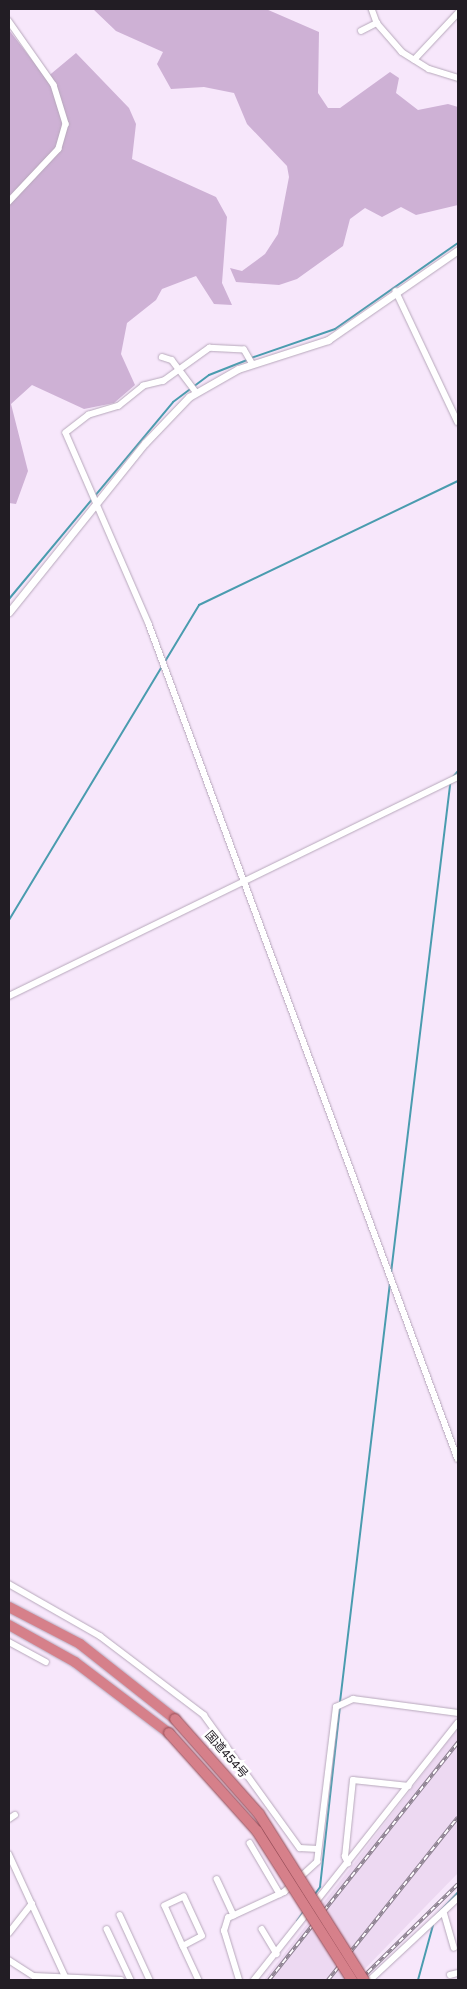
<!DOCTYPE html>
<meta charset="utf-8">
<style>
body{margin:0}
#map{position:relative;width:467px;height:1989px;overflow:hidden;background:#f7e7fb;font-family:Rubik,"Noto Sans JP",sans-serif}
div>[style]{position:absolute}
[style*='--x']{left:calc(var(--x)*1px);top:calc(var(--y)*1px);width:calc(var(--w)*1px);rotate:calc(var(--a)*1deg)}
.built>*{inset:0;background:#edd9f2}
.green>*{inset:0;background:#ceb1d5}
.stream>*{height:2px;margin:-1px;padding:0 1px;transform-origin:1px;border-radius:1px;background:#4a9caf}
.roads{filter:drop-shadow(0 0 1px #b7a8bb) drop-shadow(0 0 1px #b7a8bb)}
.minor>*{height:5.5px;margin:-2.75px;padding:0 2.75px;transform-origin:2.75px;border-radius:2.75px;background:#fff}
.tertiary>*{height:7px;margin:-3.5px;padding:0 3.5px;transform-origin:3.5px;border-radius:3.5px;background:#fff}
.trunk>*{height:10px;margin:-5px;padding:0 5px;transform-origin:5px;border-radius:5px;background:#d6808a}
.rail>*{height:4px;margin-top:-2px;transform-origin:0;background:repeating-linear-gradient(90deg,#fff 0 5.5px,#8d8290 0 11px);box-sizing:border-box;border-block:1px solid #8d8290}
.bridges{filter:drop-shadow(0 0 1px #904953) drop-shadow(0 0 1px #904953)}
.trunk-bridge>*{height:10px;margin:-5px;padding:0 5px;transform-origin:5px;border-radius:5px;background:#d6808a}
span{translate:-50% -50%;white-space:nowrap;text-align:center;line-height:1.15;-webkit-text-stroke:5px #fff;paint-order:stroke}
.street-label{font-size:12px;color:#221d24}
.frame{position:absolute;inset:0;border:10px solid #221d24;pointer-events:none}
</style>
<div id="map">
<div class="built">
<div style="clip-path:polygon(458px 1728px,458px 1873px,354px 1980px,264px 1980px)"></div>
</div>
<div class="green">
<div style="clip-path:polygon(93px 9px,266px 9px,319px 32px,318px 93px,328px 108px,340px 108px,390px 72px,399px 78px,396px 93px,418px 110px,448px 104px,458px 107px,458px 205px,416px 215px,401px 207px,382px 217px,365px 208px,350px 219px,343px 246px,297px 279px,279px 285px,236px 282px,230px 268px,242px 271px,265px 254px,278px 234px,289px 177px,287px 166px,247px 124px,234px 93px,204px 87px,171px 89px,157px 64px,163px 52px,116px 31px)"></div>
<div style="clip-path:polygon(9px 30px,46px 78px,76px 53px,129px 108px,136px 124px,132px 159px,216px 197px,227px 217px,222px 283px,232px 305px,214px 304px,196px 276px,162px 289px,156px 300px,127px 323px,121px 354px,135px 385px,114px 403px,84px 409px,32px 385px,11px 404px,28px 471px,16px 504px,9px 503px)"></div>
</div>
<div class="stream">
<div style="--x:251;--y:358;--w:89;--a:-19"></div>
<div style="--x:335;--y:329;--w:150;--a:-35"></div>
<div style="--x:9;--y:599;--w:256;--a:-50.2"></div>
<div style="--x:173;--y:402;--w:45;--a:-36.9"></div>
<div style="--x:209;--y:375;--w:41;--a:-21.5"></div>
<div style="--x:453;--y:777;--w:8;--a:-50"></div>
<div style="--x:9;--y:920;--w:368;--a:-58.9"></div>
<div style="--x:199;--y:605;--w:287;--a:-25.6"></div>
<div style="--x:391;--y:1273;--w:493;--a:-83.1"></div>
<div style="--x:340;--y:1702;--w:423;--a:-83.2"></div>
<div style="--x:315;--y:1894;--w:9;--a:-54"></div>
<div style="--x:320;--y:1887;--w:181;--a:-83.7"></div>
<div style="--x:434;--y:1918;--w:35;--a:-47"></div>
<div style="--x:297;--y:1921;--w:12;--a:-55"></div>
<div style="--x:418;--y:1980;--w:57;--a:-74.7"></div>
</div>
<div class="roads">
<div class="minor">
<div style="--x:372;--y:9;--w:15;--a:70"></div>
<div style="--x:377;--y:23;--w:38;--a:49"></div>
<div style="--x:402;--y:52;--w:32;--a:32"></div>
<div style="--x:429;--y:69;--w:30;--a:17"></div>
<div style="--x:9;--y:21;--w:78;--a:54.9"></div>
<div style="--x:54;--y:85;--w:41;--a:72.9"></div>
<div style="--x:66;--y:124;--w:26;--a:106"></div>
<div style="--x:59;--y:149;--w:73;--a:133.3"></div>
<div style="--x:361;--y:31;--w:18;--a:-27"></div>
<div style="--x:414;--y:60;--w:64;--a:-46.9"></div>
<div style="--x:396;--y:291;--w:145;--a:64.7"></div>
<div style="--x:162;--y:357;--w:10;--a:17"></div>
<div style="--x:172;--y:360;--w:40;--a:53"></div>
<div style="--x:252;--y:364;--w:16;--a:-120"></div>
<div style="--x:244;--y:350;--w:34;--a:-177"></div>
<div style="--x:210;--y:348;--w:57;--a:144.3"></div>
<div style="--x:164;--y:381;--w:21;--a:166"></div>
<div style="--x:144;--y:386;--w:32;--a:141"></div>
<div style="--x:119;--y:406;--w:31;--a:163"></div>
<div style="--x:89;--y:415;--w:29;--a:142"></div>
<div style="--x:66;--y:433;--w:208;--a:66.5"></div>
<div style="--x:149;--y:624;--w:890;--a:69.69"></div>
<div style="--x:9;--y:996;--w:500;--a:-26"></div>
<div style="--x:9;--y:1584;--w:105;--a:29.7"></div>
<div style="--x:100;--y:1636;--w:131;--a:37.2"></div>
<div style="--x:204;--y:1715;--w:164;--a:54.2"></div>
<div style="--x:300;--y:1848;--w:18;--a:3"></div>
<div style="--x:9;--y:1642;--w:42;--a:28.4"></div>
<div style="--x:9;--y:1819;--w:7;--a:-34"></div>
<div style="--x:250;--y:1843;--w:59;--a:59.5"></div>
<div style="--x:9;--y:1854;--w:139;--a:65.3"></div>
<div style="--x:348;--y:1864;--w:8;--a:-113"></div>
<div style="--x:345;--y:1857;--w:77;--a:-84.1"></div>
<div style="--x:353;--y:1780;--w:56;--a:6.1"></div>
<div style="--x:217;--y:1879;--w:40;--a:65"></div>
<div style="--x:444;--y:1912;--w:37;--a:74"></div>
<div style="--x:120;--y:1915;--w:72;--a:65.2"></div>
<div style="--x:107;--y:1929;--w:56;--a:64.8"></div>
<div style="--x:262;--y:1929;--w:29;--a:59"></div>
<div style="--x:9;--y:1933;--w:37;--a:-52"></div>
<div style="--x:183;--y:1946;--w:21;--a:-28"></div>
<div style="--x:202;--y:1936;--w:43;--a:-114.8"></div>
<div style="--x:184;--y:1897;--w:21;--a:155"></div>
<div style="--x:165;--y:1906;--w:44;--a:65.8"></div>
<div style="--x:183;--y:1946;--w:38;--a:65"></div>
<div style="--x:9;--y:1960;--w:30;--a:33"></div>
<div style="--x:34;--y:1976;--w:87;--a:2.6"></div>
<div style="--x:450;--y:1975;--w:8;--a:-14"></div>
<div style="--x:239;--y:1980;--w:51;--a:-107"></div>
<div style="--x:224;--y:1931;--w:14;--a:-73"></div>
<div style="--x:228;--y:1918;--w:62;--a:-24.9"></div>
<div style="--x:284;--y:1892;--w:45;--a:-42.3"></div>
<div style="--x:317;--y:1862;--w:156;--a:-83"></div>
<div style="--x:336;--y:1707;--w:19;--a:-25"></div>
<div style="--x:353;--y:1699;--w:106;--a:7.6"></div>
<div style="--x:254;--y:1980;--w:328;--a:-51.6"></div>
<div style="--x:370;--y:1980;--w:120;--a:-43"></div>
</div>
<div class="tertiary">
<div style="--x:9;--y:612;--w:217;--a:-51.2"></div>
<div style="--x:145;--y:443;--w:64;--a:-46.3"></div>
<div style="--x:189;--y:397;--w:56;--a:-29.7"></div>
<div style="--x:238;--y:369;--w:95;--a:-17.9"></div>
<div style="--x:328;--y:340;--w:158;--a:-34.7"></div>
</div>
<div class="trunk">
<div style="--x:9;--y:1607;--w:80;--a:27.5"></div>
<div style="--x:80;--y:1644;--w:121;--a:38.3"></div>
<div style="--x:9;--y:1625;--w:76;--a:29.3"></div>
<div style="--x:75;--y:1662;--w:118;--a:37.1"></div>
</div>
</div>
<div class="rail">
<div style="--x:269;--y:1980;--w:304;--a:-51.5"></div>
<div style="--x:328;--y:1980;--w:208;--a:-51.4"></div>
<div style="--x:360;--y:1980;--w:137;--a:-44.4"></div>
</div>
<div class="bridges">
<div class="trunk-bridge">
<div style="--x:175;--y:1719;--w:127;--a:48.5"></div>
<div style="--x:259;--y:1814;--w:196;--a:57.7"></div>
<div style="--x:169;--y:1733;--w:132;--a:48.1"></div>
<div style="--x:257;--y:1831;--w:177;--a:57.5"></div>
</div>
</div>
<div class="street-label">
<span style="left:226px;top:1755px;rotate:49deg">国道454号</span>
</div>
<div class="frame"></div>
</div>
